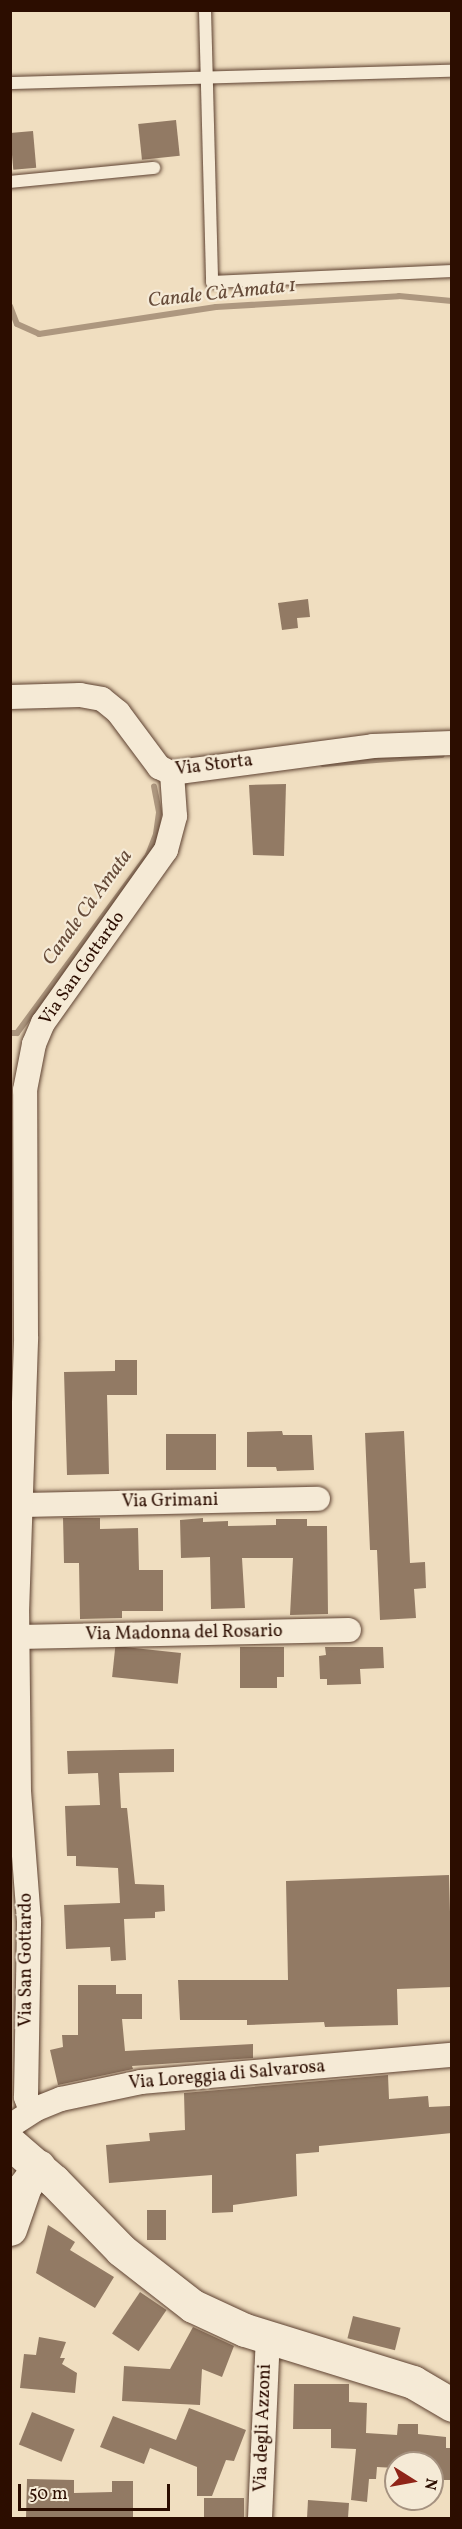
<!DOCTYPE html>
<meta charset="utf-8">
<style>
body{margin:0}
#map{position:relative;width:462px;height:2529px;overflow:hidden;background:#f0dec0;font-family:Vollkorn,serif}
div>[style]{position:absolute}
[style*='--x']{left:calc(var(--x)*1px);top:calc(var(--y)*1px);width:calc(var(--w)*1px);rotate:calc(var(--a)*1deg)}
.stream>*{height:6px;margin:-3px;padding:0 3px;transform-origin:3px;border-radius:3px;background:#ad977f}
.building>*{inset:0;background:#927a64;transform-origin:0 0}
.roads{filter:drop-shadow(0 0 2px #5d4130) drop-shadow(0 0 2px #5d4130)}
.lane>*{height:12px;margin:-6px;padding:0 6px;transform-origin:6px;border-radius:6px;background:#f5ead6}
.street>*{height:24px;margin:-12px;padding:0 12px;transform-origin:12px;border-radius:12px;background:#f5ead6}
.secondary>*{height:33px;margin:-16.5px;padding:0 16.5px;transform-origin:16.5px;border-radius:16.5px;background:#f5ead6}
span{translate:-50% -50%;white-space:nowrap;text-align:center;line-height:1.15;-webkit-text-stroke:4.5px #f5ead6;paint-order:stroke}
.street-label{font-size:18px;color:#2c0d00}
.water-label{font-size:20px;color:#664b39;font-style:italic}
.frame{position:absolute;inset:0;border:12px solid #2c0d00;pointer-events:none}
.north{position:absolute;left:384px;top:2451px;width:60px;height:60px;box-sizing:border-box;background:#f5ead6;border:2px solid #a59280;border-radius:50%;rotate:101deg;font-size:16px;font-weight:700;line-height:24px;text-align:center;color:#2c0d00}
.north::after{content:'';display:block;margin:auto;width:21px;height:27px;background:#8f2418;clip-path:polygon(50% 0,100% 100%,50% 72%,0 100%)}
.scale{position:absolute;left:18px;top:2484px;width:152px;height:27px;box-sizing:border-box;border:3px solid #2c0d00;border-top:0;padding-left:8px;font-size:18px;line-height:21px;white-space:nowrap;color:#2c0d00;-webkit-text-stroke:4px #f5ead6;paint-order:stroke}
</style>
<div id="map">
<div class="stream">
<div style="--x:10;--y:306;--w:19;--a:69"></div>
<div style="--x:17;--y:324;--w:24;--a:24"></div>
<div style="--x:39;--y:334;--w:179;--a:-8.7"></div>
<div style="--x:216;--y:307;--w:183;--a:-3.4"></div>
<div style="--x:399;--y:296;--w:53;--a:5.4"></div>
<div style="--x:323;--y:764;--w:119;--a:-4.3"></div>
<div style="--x:10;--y:1033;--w:7;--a:0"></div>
<div style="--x:17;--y:1033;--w:221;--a:-53.6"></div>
<div style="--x:148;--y:855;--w:22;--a:-69"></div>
<div style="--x:156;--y:834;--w:22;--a:-82"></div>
<div style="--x:159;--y:812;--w:26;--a:-101"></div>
</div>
<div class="building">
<div style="left:176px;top:120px;width:36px;height:38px;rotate:84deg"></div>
<div style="left:33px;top:131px;width:37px;height:23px;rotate:85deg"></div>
<div style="clip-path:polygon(308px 599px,310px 617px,297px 618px,298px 628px,282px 630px,278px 603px)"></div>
<div style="clip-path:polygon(286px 784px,284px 856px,253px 855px,249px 785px)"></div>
<div style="clip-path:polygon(115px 1360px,137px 1360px,137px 1395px,107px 1395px,109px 1474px,67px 1475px,64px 1372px,115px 1371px)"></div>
<div style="clip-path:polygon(282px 1431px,283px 1435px,312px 1435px,314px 1470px,277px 1471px,276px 1467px,247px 1467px,247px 1432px)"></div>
<div style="clip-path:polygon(404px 1431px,410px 1563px,425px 1562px,426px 1588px,414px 1589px,416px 1618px,380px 1620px,377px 1550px,370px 1550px,365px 1433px)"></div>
<div style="left:166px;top:1434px;width:50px;height:36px"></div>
<div style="clip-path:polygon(63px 1518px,100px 1518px,100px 1529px,138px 1528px,139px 1570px,163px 1570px,163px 1611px,122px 1611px,122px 1618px,80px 1619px,79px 1563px,64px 1563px)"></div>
<div style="clip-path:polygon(203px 1518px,203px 1522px,228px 1521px,228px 1526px,276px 1525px,276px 1519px,307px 1519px,307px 1526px,327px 1526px,328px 1614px,290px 1615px,293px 1558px,242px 1558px,245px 1608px,211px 1609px,210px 1557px,181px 1558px,180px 1520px)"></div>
<div style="clip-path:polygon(240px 1647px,284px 1647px,284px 1677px,277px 1677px,277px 1688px,240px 1688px)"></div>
<div style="clip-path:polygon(325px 1647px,383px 1647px,384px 1668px,360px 1669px,361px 1684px,327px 1685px,327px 1679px,320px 1679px,319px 1656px,326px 1655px)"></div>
<div style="left:181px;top:1653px;width:31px;height:66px;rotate:96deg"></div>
<div style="clip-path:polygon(174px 1749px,174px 1772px,119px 1773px,121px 1808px,127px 1808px,135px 1884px,164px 1885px,165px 1911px,155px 1912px,155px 1918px,124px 1919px,126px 1960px,111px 1961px,110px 1947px,66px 1949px,64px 1905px,120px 1903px,118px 1868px,76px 1866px,76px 1856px,67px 1856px,65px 1806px,100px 1805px,98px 1773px,68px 1774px,67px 1751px)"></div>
<div style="clip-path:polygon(449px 1875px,452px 1987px,397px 1989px,398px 2025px,325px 2027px,324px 2022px,247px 2025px,247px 2020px,180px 2020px,178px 1980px,288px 1980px,286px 1881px)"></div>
<div style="clip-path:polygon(78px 1985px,116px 1985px,116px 1994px,142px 1994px,142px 2019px,122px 2019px,125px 2051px,253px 2044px,253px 2058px,132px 2066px,133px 2069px,58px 2085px,50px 2050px,63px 2047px,62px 2035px,78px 2035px)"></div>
<div style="clip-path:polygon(388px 2075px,389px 2099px,428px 2096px,429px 2107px,450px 2106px,452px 2133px,319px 2146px,319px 2152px,296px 2154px,297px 2196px,233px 2205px,233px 2212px,212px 2213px,212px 2175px,109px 2183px,106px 2145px,150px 2141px,149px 2133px,185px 2130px,184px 2093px)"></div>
<div style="left:147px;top:2210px;width:19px;height:30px"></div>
<div style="clip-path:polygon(48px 2225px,75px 2242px,70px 2250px,114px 2277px,95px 2308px,36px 2273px)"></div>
<div style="left:140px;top:2292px;width:32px;height:50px;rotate:34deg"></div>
<div style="left:353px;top:2316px;width:49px;height:23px;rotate:14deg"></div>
<div style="clip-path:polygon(193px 2327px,234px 2346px,222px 2377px,202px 2369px,200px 2405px,122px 2401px,124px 2366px,170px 2369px)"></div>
<div style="clip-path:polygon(39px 2337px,66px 2342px,60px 2358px,65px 2358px,62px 2364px,77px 2373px,75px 2393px,20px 2388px,24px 2354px,36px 2355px)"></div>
<div style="clip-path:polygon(294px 2384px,349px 2384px,349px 2402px,367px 2403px,366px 2433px,397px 2435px,398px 2424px,418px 2424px,418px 2434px,446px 2437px,446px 2448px,452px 2448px,452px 2480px,432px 2480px,432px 2463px,396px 2463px,396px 2468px,377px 2467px,376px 2479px,369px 2479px,367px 2502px,351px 2500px,356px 2449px,331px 2448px,331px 2429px,293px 2429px)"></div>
<div style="clip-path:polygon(189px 2408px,246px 2430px,234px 2461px,226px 2460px,212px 2496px,197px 2496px,197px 2467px,150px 2448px,144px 2464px,100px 2447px,113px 2416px,176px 2440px)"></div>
<div style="left:32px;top:2412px;width:46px;height:35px;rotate:22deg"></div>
<div style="clip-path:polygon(27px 2479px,74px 2480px,74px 2493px,112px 2492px,112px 2481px,133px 2481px,133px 2517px,26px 2518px)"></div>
<div style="left:244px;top:2498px;width:20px;height:40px;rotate:90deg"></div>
<div style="clip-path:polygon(308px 2500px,349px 2503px,348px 2518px,307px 2518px)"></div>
</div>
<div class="roads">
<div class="lane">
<div style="--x:205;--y:10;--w:272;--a:88.5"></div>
<div style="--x:212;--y:282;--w:240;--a:-2.6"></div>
<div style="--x:10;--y:83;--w:442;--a:-1.6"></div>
<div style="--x:10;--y:182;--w:145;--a:-5.6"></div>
</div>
<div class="street">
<div style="--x:10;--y:697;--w:70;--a:-1.6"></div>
<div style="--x:80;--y:695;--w:22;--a:10"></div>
<div style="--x:102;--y:699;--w:21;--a:39"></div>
<div style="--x:118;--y:712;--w:69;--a:53.3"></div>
<div style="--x:159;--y:767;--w:13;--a:27"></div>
<div style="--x:171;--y:773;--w:204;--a:-7.6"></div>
<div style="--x:373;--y:746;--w:79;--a:-2.2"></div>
<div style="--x:23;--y:1505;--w:295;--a:-1.2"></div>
<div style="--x:19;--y:1637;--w:330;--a:-1.2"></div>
<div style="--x:31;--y:2111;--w:15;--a:-110"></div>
<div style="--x:26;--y:2097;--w:176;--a:-89"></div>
<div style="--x:29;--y:1921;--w:129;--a:-94.4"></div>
<div style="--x:19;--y:1792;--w:179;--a:-90.6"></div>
<div style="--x:17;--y:1613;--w:276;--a:-88.1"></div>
<div style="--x:26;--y:1337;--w:247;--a:-90.2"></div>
<div style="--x:25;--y:1090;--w:47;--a:-78.9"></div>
<div style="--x:34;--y:1044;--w:23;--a:-67"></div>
<div style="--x:43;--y:1023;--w:212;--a:-54.6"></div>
<div style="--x:166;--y:850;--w:35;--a:-75"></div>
<div style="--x:175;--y:816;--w:43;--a:-94"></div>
<div style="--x:10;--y:2126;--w:31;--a:-33"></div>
<div style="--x:36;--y:2109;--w:27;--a:-22"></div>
<div style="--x:61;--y:2099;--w:82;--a:-12"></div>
<div style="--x:141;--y:2082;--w:312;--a:-5"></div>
<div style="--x:260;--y:2518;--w:181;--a:-87.5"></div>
</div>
<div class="secondary">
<div style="--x:10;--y:2143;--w:58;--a:40.8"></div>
<div style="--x:54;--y:2181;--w:96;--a:45.8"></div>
<div style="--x:121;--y:2250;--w:91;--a:37.9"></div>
<div style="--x:193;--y:2306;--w:57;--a:24.8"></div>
<div style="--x:245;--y:2330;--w:176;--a:17.2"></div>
<div style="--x:413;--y:2382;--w:45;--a:30.5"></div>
<div style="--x:10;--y:2229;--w:46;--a:-70.8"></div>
<div style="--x:25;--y:2186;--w:24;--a:-55"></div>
</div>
</div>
<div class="street-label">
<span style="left:214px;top:766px;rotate:-7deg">Via Storta</span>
<span style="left:83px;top:969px;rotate:-55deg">Via San Gottardo</span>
<span style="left:170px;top:1502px;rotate:-1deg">Via Grimani</span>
<span style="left:184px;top:1634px;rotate:-1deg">Via Madonna del Rosario</span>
<span style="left:27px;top:1960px;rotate:-90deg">Via San Gottardo</span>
<span style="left:227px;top:2076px;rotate:-5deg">Via Loreggia di Salvarosa</span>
<span style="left:264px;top:2428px;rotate:-88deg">Via degli Azzoni</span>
</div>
<div class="water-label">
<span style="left:222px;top:294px;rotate:-6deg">Canale Cà Amata 1</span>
<span style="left:88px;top:908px;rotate:-54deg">Canale Cà Amata</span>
</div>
<div class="frame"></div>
<div class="north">N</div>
<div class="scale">50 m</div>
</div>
